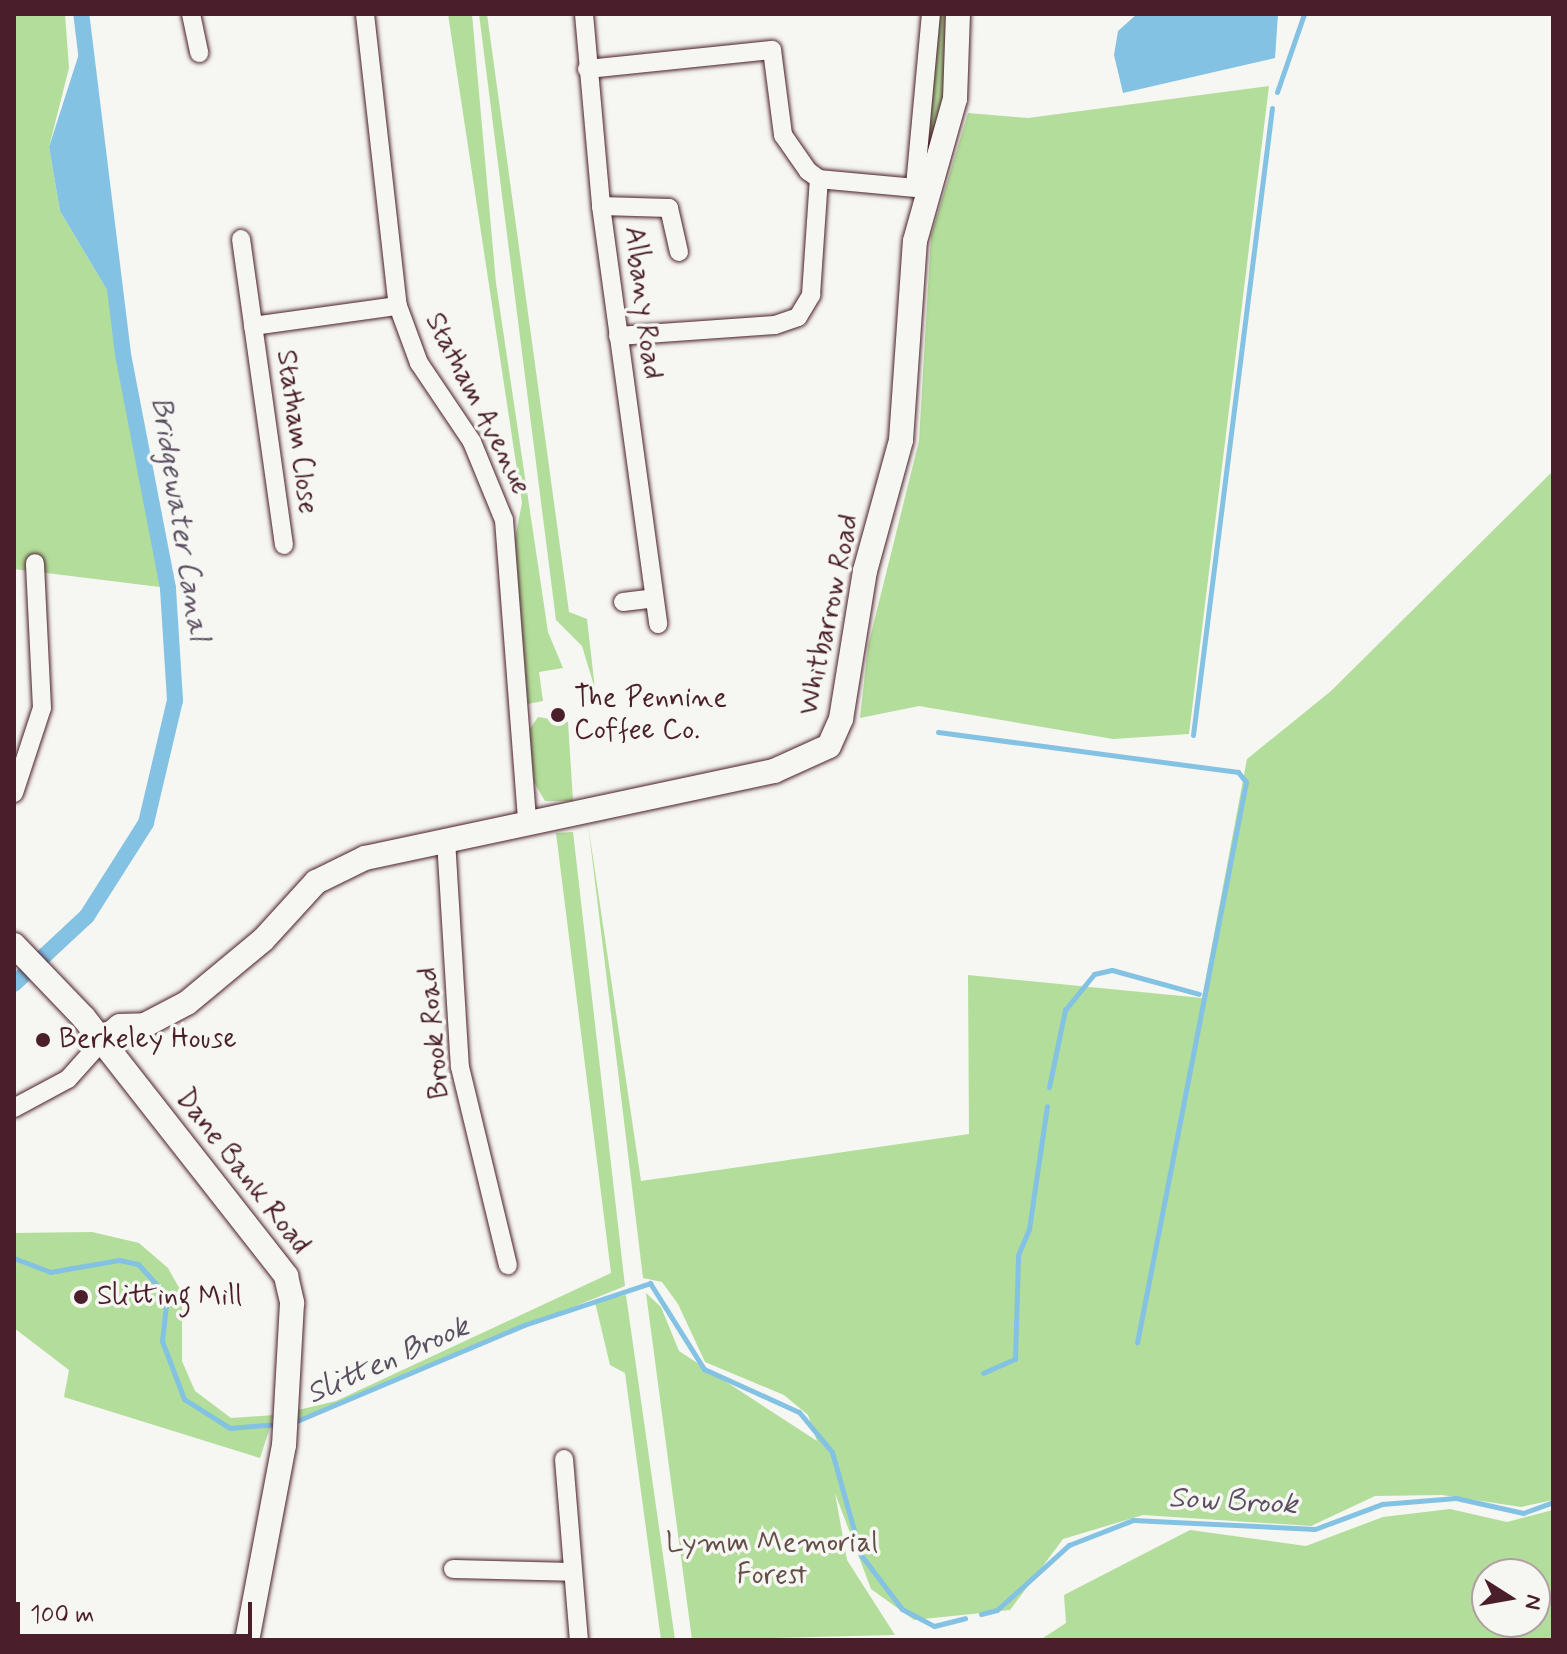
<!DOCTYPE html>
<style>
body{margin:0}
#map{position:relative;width:1567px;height:1654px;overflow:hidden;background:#f6f6f2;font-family:Mynerve,sans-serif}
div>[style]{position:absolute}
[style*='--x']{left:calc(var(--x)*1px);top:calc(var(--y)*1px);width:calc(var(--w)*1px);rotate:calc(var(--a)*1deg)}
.green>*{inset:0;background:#b3dd9a}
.water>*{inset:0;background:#84c2e4}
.stream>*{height:5px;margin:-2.5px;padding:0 2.5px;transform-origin:2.5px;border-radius:2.5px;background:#84c2e4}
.canal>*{height:16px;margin:-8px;padding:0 8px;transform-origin:8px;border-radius:8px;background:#84c2e4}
.roads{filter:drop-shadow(0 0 2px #4a1f2b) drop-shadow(0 0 2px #4a1f2b)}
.minor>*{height:18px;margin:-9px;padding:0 9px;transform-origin:9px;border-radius:9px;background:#f6f6f2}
.tertiary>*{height:24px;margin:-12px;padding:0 12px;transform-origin:12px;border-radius:12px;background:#f6f6f2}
.dots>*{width:22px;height:22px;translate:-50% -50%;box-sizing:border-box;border:4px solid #f6f6f2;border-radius:50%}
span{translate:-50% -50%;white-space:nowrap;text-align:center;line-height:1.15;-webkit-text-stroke:7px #f6f6f2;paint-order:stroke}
.street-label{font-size:28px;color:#4a1f2b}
.poi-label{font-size:28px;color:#4a1f2b}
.left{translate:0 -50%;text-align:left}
.park-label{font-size:28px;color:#644e47}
.water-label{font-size:30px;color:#5b5062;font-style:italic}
.frame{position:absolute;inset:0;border:16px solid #4a1f2b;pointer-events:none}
.north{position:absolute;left:1471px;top:1558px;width:80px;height:80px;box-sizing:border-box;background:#f6f6f2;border:2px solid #b1a0a2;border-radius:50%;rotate:101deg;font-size:22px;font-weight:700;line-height:32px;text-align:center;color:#4a1f2b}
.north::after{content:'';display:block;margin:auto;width:28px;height:36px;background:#4a1f2b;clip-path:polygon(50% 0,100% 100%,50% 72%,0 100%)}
.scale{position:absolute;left:16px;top:1602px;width:236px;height:36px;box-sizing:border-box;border:4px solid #4a1f2b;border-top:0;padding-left:10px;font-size:24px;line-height:28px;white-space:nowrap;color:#4a1f2b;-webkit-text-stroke:6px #f6f6f2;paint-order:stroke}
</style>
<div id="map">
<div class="green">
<div style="clip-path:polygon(14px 14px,65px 14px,69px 68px,49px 147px,60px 211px,119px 310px,168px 588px,14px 569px)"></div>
<div style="clip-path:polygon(448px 14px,472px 14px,496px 283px,548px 632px,563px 668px,539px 672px,543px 701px,528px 704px,515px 539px,522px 503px)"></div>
<div style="clip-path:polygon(479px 14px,487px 14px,569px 612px,587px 619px,595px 689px,582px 646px,556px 620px)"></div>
<div style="clip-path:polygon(931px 14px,958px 14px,957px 86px,915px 186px)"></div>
<div style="clip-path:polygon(1269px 86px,1189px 734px,1113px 739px,919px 706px,860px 718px,868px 646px,919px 441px,931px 236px,968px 113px,1028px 118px)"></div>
<div style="clip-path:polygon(1553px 471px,1553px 1500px,1521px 1507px,1442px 1495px,1375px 1496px,1311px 1526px,1143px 1515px,1063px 1539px,1010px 1610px,914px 1620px,871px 1589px,835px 1493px,847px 1560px,895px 1635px,692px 1640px,646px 1293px,661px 1307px,679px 1351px,817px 1441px,808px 1415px,784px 1395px,705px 1362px,678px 1304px,662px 1282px,643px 1278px,588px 824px,641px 1181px,969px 1134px,968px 975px,1202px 998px,1247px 759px,1331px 691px)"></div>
<div style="clip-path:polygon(538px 717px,568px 722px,573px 801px,545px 801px,534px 782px,529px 730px)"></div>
<div style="clip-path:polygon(573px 832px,625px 1286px,295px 1420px,294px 1411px,336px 1401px,611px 1273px,556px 833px)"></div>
<div style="clip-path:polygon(92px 1232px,139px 1243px,168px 1268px,182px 1293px,182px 1361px,195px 1391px,231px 1418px,274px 1415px,260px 1458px,64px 1397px,69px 1370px,14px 1328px,14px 1233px)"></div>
<div style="clip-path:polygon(626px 1295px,675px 1640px,661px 1640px,625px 1373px,610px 1365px,595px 1302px)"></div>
<div style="clip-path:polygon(evenodd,1450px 1509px,1507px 1522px,1553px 1510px,1553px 1640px,1040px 1640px,1066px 1623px,1064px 1595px,1190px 1530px,1306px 1546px,1383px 1517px,1450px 1509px,1487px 1574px,1535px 1574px,1535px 1622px,1487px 1622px,1487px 1574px)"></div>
</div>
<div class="water">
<div style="clip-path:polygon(1137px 14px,1278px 14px,1275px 58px,1123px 93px,1114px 55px,1118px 31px)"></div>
<div style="clip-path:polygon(85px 35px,97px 161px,119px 310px,60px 211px,49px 147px)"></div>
</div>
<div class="stream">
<div style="--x:1277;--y:92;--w:83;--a:-70.9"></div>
<div style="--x:938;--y:732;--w:303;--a:7.6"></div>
<div style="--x:1238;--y:772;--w:13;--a:51"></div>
<div style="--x:1246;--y:782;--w:571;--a:101"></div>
<div style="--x:1193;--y:735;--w:632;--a:-82.82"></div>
<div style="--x:1049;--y:1087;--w:79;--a:-78.3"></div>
<div style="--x:1065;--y:1010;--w:46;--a:-51.1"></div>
<div style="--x:1094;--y:974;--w:18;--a:-13"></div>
<div style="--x:1112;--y:970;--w:90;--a:15.4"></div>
<div style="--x:14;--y:1258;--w:39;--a:21"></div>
<div style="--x:50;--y:1272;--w:70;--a:-9.9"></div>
<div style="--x:119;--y:1260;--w:19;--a:12"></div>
<div style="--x:138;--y:1264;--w:43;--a:47.8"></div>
<div style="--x:167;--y:1296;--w:45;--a:96.3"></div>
<div style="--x:162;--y:1341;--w:62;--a:69.2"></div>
<div style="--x:184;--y:1399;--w:54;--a:32.2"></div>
<div style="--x:230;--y:1428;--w:48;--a:-4.8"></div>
<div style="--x:983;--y:1373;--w:35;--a:-24"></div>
<div style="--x:1015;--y:1359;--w:104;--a:-88.3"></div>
<div style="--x:1018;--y:1255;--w:28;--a:-67"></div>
<div style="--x:1029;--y:1229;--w:124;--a:-81.7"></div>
<div style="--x:292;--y:1423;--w:252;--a:-22.9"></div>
<div style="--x:524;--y:1325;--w:133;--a:-18.4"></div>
<div style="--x:650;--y:1283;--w:102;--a:57.9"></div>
<div style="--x:704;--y:1369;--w:104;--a:24.4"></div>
<div style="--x:799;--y:1412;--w:52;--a:50.5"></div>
<div style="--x:832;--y:1452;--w:107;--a:74.3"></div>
<div style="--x:861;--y:1555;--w:68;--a:52.8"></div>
<div style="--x:902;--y:1609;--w:36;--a:28"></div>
<div style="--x:934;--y:1626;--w:32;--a:-14"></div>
<div style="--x:981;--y:1614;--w:16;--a:-14"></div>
<div style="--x:997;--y:1610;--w:97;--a:-42.1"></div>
<div style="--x:1069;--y:1545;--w:69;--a:-21.3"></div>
<div style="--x:1133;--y:1520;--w:182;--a:2.8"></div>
<div style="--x:1315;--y:1529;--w:72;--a:-20.5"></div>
<div style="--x:1382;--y:1504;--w:74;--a:-4.6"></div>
<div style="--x:1456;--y:1498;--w:69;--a:12.6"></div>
<div style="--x:1523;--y:1513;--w:32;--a:-20"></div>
</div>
<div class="canal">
<div style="--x:14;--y:984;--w:100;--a:-43"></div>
<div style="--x:87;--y:916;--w:110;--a:-57.6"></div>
<div style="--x:146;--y:823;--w:126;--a:-76.7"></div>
<div style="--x:175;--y:700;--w:112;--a:-93.6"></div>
<div style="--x:168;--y:588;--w:238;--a:-100.9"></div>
<div style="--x:123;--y:354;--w:343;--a:-97"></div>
</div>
<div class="roads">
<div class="minor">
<div style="--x:191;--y:14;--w:40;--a:78"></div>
<div style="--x:365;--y:14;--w:294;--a:83.6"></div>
<div style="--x:398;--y:306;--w:61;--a:69.8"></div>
<div style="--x:419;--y:363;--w:95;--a:56.1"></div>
<div style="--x:472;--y:442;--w:84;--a:67.7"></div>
<div style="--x:504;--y:520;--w:302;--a:85.6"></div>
<div style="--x:584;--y:14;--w:193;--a:84.9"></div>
<div style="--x:601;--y:206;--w:422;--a:82.2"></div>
<div style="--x:587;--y:69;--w:186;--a:-5.9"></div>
<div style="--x:772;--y:50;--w:86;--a:82.6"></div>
<div style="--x:783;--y:135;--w:44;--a:55.2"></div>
<div style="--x:808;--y:171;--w:14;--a:36"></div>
<div style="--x:819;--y:179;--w:107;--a:5.3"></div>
<div style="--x:915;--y:186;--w:173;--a:-84.7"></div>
<div style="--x:601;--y:206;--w:68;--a:1.7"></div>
<div style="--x:669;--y:208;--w:45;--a:77.2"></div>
<div style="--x:241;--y:239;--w:309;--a:82"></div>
<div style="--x:253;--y:326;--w:146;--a:-7.9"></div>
<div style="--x:618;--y:336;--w:157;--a:-4"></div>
<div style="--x:775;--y:325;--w:24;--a:-19"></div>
<div style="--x:798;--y:317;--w:26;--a:-59"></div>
<div style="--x:811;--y:295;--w:116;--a:-86.1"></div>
<div style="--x:623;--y:602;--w:31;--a:-7"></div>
<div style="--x:14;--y:793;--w:89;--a:-71.8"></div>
<div style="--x:42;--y:708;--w:145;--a:-92.8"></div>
<div style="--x:446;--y:840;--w:227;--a:86.5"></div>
<div style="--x:460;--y:1067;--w:204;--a:76.4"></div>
<div style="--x:14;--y:1108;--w:61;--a:-28.2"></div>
<div style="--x:68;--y:1079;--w:51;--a:-48.2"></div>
<div style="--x:564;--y:1459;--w:182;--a:85.3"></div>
<div style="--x:453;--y:1569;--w:119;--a:1.4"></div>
</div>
<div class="tertiary">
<div style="--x:14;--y:945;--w:101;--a:46.2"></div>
<div style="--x:84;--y:1018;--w:328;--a:51.9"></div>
<div style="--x:286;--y:1276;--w:28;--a:77"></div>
<div style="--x:292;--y:1303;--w:142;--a:93.2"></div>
<div style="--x:284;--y:1445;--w:198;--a:100.7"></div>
<div style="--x:102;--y:1041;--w:23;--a:-40"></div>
<div style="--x:120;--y:1026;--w:25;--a:-2"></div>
<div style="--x:145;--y:1025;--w:47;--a:-27.6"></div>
<div style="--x:187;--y:1003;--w:99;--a:-39.7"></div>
<div style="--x:263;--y:940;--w:79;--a:-47.6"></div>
<div style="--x:316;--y:882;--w:55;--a:-26.1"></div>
<div style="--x:365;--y:858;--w:418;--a:-12"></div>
<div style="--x:774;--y:771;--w:60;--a:-24.4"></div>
<div style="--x:829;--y:746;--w:30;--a:-66"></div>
<div style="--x:841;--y:719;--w:150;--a:-80.8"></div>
<div style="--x:865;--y:571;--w:136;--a:-74.6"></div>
<div style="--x:901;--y:440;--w:199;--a:-86"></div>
<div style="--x:915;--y:241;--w:148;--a:-74.3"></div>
<div style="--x:955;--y:99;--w:85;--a:-88"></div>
</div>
</div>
<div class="dots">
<div style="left:558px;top:715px;background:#4a1f2b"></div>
<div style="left:43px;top:1040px;background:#4a1f2b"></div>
<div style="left:81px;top:1297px;background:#4a1f2b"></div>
</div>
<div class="street-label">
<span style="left:642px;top:303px;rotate:83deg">Albany Road</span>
<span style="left:477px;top:404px;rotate:63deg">Statham Avenue</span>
<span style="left:296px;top:432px;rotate:82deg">Statham Close</span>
<span style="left:830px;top:615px;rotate:-78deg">Whitbarrow Road</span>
<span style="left:435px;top:1033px;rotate:-95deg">Brook Road</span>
<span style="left:242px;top:1172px;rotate:52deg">Dane Bank Road</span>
</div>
<div class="poi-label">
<span class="left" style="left:574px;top:715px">The Pennine<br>Coffee Co.</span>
<span class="left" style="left:59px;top:1040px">Berkeley House</span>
<span class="left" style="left:97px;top:1297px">Slitting Mill</span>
</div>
<div class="park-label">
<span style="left:772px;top:1560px">Lymm Memorial<br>Forest</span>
</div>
<div class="water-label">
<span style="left:179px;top:519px;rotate:81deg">Bridgewater Canal</span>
<span style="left:388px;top:1361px;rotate:-24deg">Slitten Brook</span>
<span style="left:1233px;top:1502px;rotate:3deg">Sow Brook</span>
</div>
<div class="frame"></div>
<div class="north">N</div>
<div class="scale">100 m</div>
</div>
